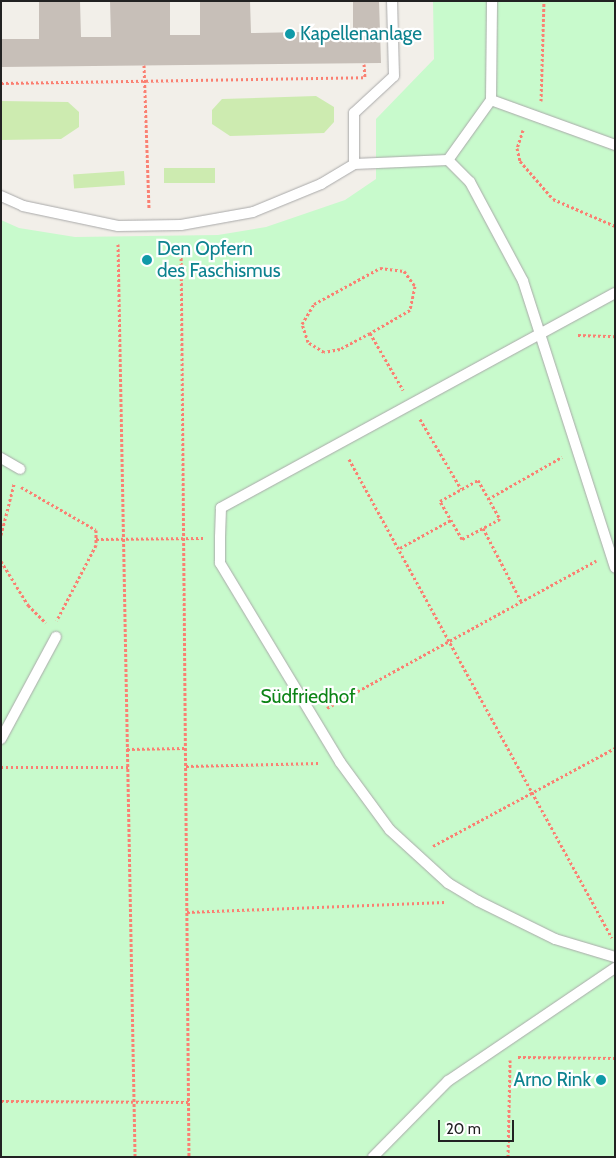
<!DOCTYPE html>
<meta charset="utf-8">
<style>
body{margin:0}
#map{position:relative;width:616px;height:1158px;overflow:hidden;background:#f2efe9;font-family:Cabin,sans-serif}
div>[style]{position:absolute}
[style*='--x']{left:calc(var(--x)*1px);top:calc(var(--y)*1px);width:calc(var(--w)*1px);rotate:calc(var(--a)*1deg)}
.grass>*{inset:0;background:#cdebb0;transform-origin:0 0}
.park>*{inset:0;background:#c8facc}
.building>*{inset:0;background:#c7bfb8}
.path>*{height:3px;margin-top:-1.5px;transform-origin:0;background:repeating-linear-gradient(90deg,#fa8072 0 2.5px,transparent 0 5px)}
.roads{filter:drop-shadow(0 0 1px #a9a9a9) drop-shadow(0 0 1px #a9a9a9)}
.service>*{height:10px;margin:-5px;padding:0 5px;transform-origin:5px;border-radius:5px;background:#fff}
.dots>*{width:14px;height:14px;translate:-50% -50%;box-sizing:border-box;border:2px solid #fff;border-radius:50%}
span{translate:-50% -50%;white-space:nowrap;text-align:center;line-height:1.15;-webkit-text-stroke:4.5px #fff;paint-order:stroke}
.culture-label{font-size:19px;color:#0d838f}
.left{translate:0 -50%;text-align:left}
.right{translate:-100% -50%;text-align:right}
.park-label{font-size:19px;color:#0c8416}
.frame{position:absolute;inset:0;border:2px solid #222;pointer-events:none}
.scale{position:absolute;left:438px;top:1120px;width:76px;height:22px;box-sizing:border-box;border:2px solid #222;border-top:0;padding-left:6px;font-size:15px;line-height:18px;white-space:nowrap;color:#222;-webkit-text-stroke:4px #fff;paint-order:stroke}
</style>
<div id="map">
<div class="grass">
<div style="clip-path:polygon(316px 96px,334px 107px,334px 122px,324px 133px,230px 136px,212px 124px,212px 110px,222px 99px)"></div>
<div style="clip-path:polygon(1px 101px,68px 102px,79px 112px,79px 127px,61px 139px,1px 140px)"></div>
<div style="left:215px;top:168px;width:15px;height:51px;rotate:90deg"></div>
<div style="left:124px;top:171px;width:14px;height:51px;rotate:86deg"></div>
</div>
<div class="park">
<div style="clip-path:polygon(433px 1px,615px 1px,615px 1157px,1px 1157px,1px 220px,19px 228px,75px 237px,218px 235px,266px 227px,345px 200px,376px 179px,376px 119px,434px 59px)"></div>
</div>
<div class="building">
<div style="clip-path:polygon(39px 1px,80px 1px,81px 37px,111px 37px,110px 1px,170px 1px,170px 35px,200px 35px,200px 1px,250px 1px,251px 33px,353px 31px,353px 1px,379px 1px,381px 63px,1px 67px,1px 39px,39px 39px)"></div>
</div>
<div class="path">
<div style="--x:364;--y:64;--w:13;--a:86"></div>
<div style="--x:144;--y:65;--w:143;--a:88"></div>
<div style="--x:1;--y:83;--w:365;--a:-0.9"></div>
<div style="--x:541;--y:101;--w:100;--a:-88.3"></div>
<div style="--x:523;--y:130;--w:19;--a:108"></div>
<div style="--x:517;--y:148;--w:13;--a:77"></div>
<div style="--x:520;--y:161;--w:50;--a:49"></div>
<div style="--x:553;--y:199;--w:68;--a:23.5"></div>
<div style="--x:181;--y:243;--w:914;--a:89.5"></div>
<div style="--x:118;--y:244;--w:913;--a:88.93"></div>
<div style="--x:370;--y:333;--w:34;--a:152"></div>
<div style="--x:340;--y:349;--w:16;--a:169"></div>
<div style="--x:324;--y:352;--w:19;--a:-148"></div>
<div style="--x:308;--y:342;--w:19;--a:-108"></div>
<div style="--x:302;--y:324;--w:23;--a:-59"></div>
<div style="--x:314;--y:304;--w:75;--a:-28.6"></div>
<div style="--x:380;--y:268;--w:24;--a:7"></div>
<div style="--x:404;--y:271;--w:19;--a:54"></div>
<div style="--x:415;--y:286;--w:25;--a:102"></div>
<div style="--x:410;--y:310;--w:46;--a:150.1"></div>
<div style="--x:370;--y:333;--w:66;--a:59.9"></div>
<div style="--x:578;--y:335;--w:37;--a:2"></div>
<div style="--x:420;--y:419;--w:81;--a:59.6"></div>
<div style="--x:349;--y:459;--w:546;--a:61.23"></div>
<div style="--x:478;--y:480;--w:45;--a:60.6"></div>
<div style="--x:500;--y:519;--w:43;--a:152.2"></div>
<div style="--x:462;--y:539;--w:44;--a:-120.1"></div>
<div style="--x:440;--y:501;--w:43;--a:-28.9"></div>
<div style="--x:21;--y:487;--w:86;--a:29.8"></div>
<div style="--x:96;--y:530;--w:15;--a:90"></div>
<div style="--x:96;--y:545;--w:85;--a:117.5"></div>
<div style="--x:488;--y:499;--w:85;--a:-29.6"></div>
<div style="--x:483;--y:528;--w:82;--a:62.5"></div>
<div style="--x:1;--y:535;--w:53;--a:-75.7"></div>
<div style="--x:96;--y:539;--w:107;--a:-0.5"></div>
<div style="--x:400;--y:548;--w:58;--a:-28.8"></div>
<div style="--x:1;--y:561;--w:52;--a:58.5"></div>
<div style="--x:28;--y:605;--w:25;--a:45"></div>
<div style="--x:327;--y:708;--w:307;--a:-28.7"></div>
<div style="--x:127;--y:749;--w:59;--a:-1"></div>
<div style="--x:186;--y:766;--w:133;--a:-1.3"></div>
<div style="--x:1;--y:767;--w:127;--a:0"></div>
<div style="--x:433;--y:846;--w:207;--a:-28.3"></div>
<div style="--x:187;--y:912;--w:258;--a:-2.2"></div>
<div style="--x:518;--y:1057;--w:97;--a:0.6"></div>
<div style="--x:1;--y:1101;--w:188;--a:0.3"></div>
<div style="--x:508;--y:1157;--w:97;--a:-88.8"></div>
</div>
<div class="roads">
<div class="service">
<div style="--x:491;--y:100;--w:132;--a:19.9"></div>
<div style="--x:448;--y:160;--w:74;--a:-54.4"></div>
<div style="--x:491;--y:100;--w:99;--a:-89.4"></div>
<div style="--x:354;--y:164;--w:51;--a:-90"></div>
<div style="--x:354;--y:113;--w:54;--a:-42.8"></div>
<div style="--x:394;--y:76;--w:75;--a:-91.5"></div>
<div style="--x:1;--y:196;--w:24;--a:24"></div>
<div style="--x:23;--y:206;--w:97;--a:11.9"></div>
<div style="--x:118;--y:226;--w:63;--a:-0.9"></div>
<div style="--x:181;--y:225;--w:73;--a:-10.2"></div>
<div style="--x:253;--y:212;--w:74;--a:-22.4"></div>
<div style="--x:321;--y:184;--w:39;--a:-31"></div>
<div style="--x:354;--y:164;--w:94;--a:-2.4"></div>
<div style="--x:448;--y:160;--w:31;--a:45"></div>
<div style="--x:470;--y:182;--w:112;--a:61.8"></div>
<div style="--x:523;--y:281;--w:301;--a:72.2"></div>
<div style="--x:615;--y:293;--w:449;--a:151.4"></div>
<div style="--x:221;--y:508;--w:29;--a:92"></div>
<div style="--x:220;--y:537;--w:26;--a:90"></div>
<div style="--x:220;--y:563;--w:232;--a:58.9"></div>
<div style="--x:340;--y:762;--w:84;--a:53.7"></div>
<div style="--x:390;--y:830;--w:79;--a:42.4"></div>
<div style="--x:448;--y:883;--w:35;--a:31"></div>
<div style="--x:478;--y:901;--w:86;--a:26.3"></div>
<div style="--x:555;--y:939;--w:63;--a:16.7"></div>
<div style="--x:1;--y:458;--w:22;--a:30"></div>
<div style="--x:1;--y:739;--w:116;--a:-61.7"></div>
<div style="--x:373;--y:1157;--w:107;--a:-45.4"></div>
<div style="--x:448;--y:1081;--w:202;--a:-34.1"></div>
</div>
</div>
<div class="dots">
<div style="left:290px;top:34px;background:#0f9aa8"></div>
<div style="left:147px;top:260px;background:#0f9aa8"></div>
<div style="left:601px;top:1080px;background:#0f9aa8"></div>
</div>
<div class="culture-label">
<span class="left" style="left:300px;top:34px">Kapellenanlage</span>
<span class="left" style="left:157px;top:260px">Den Opfern<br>des Faschismus</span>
<span class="right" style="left:591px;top:1080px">Arno Rink</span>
</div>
<div class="park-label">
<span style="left:308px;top:697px">Südfriedhof</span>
</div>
<div class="frame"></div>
<div class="scale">20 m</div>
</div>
